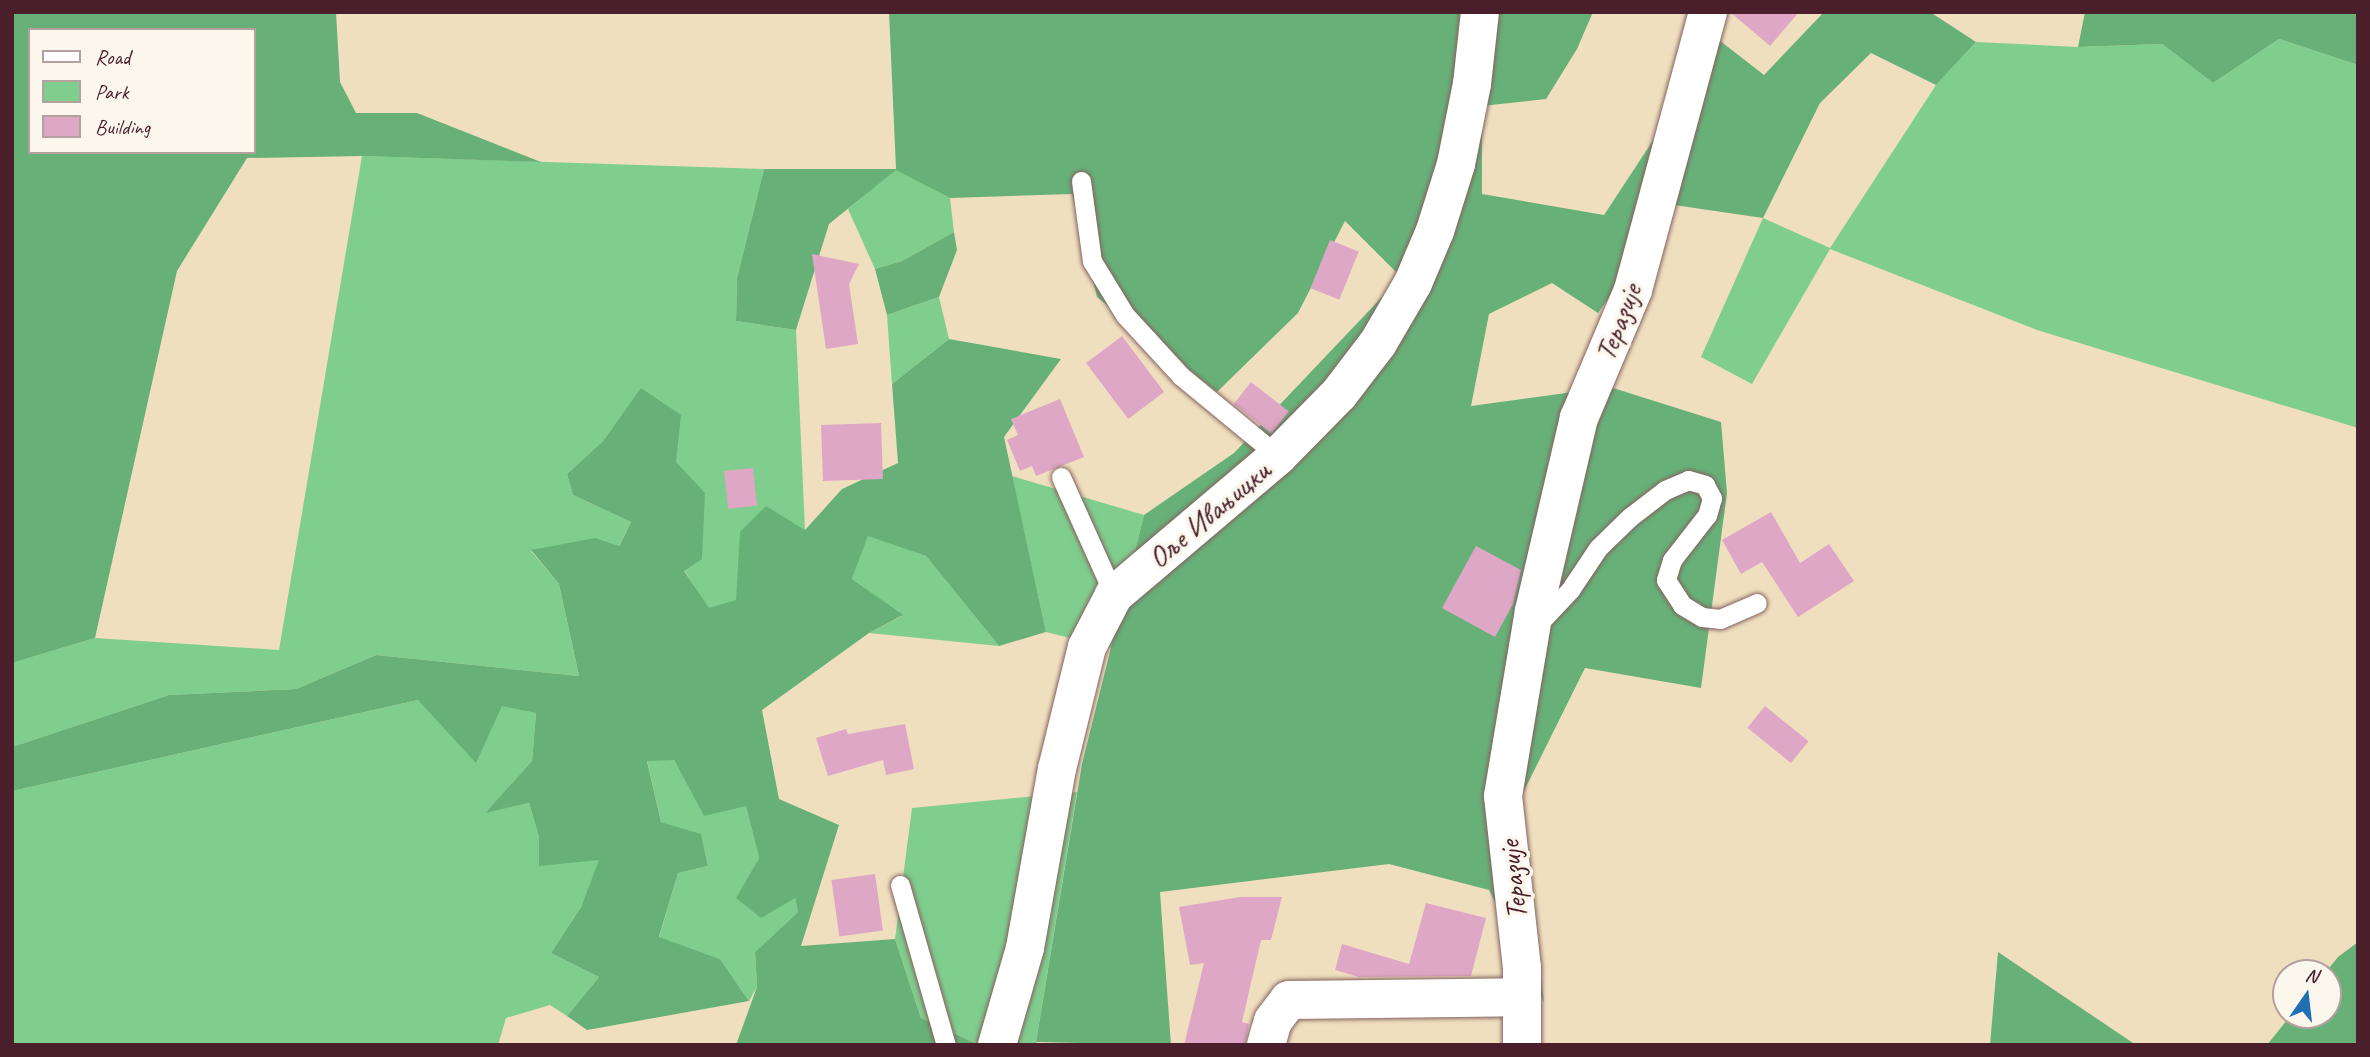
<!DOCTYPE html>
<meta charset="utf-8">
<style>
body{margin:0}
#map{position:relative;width:2370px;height:1057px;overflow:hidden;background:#f0dfbf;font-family:Caveat,sans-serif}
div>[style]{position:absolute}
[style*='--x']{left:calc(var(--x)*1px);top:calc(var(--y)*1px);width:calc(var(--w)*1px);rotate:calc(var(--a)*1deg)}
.green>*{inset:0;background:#7fce8e}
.forest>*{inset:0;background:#67b179}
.building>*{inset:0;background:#dfa7c6;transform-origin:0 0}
.roads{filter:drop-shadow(0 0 2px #84625f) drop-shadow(0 0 2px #84625f)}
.service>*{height:19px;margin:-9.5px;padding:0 9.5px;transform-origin:9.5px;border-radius:9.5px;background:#fff}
.minor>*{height:38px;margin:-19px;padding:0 19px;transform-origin:19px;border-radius:19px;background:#fff}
.tertiary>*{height:38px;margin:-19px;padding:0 19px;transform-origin:19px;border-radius:19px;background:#fff}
span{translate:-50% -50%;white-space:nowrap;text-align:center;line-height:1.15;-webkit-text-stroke:7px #fbf7ec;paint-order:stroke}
.street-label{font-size:30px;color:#4a1f2b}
.frame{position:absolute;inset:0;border:14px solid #4a1f2b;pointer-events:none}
.legend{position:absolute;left:28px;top:28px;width:228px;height:126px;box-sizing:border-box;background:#fbf7ec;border:2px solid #b4a19f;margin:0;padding:9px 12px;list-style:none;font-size:21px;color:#4a1f2b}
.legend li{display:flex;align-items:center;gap:14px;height:35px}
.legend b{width:35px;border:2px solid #b4a19f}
.north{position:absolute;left:2272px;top:959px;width:70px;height:70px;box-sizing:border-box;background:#fbf7ec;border:2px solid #b4a19f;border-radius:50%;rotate:14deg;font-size:19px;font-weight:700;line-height:28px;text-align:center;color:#4a1f2b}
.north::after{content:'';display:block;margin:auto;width:24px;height:32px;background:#1f6fb2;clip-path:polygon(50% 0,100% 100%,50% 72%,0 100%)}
</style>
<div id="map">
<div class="green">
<div style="clip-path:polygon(2279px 39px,2358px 65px,2358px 428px,2037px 330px,1830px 249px,1752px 384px,1701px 357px,1763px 218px,1830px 248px,1936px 85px,1976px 42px,2078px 47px,2162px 44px,2213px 83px)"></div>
<div style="clip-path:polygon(362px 156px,764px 169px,737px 278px,736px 321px,796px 330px,805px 530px,736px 601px,708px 609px,684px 570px,705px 494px,675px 462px,641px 389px,603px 441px,567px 474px,573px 495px,631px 522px,618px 547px,531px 551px,559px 584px,579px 676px,376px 655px,296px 689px,169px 695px,12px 747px,12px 663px,95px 638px,279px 650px)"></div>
<div style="clip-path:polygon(896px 169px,950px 198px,954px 232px,902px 261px,875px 269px,848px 209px)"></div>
<div style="clip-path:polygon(939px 297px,949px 339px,892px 384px,887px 315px)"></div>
<div style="clip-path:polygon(1012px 476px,1144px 515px,1111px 648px,1046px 632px)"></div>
<div style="clip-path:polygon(868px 535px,926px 556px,999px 646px,869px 633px,902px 616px,852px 579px)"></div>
<div style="clip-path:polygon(418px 700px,502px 705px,536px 713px,532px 761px,486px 812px,529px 803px,539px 837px,600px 860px,581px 907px,551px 953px,599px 977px,567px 1016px,550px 1005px,506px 1018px,498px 1045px,12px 1045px,12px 791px)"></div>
<div style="clip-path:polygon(647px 760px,674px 760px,704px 815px,746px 805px,759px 858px,737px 897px,795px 897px,798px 912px,755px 952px,757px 987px,749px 1001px,720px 959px,659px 938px,678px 873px,708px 866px,701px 835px,661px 822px)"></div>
<div style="clip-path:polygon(1077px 792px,1036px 1042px,1039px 1045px,979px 1045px,921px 1018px,895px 939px,912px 808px)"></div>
</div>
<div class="forest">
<div style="clip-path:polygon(evenodd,12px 12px,336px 12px,340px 82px,356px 113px,417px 113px,541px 162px,362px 156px,247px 158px,177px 271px,95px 638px,12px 663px,12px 12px,30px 30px,254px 30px,254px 152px,30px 152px,30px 30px)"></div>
<div style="clip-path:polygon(889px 12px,1593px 12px,1577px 49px,1546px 99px,1482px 106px,1482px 194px,1604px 215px,1719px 40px,1764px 75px,1824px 12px,1930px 12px,1976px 42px,1936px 85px,1871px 53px,1820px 103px,1763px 218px,1674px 205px,1598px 313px,1552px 283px,1489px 314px,1471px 406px,1610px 387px,1721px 422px,1727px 493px,1701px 688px,1585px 668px,1520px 799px,1544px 1002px,1489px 890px,1389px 864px,1160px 892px,1171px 1045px,1036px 1042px,1082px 764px,1144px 515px,1234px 453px,1401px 277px,1345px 221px,1298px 313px,1217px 392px,1097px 297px,1072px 194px,950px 198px,896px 170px,829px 224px,796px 330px,736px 321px,737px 278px,764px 169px,896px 169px)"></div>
<div style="clip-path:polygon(2085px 12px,2358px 12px,2358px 65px,2279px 39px,2213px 83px,2162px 44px,2078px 47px)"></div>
<div style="clip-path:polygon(954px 232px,957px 250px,939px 297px,887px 315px,875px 269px,902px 261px)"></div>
<div style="clip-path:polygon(949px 339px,1061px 359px,1004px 437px,1046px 632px,999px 646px,926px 556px,868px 536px,852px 579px,903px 615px,869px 633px,762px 710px,779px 799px,839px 825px,801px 946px,895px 939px,921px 1018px,979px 1045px,736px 1045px,757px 987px,755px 952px,798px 912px,795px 898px,761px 918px,736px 898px,759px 858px,746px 806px,704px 816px,674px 760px,647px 761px,661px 822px,701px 834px,708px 866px,678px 873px,659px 937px,720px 959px,749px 1001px,587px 1030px,567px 1016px,599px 977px,551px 953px,581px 907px,599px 860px,539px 866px,539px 837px,529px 803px,485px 813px,532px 761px,536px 713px,502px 706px,476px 763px,418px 700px,12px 791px,12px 747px,169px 695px,296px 689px,376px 655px,579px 676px,559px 584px,531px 550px,595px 538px,619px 546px,631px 522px,573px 495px,567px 474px,603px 441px,641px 388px,681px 415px,676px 462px,705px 493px,702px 559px,684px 571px,709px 608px,736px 600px,740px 532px,766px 506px,805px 530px,842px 489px,898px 463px,892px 384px)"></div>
<div style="clip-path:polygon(2358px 942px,2358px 1045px,2267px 1045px,2291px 1015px,2328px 1015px,2328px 973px,2325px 973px,2338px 957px)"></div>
<div style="clip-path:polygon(1998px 952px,2136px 1045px,1990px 1045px)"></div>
</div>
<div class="building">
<div style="clip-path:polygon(1730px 12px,1799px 12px,1770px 46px)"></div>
<div style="left:1330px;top:240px;width:31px;height:52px;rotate:22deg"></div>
<div style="clip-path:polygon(812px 254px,859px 264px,849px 284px,858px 344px,826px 349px)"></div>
<div style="left:1122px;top:336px;width:70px;height:45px;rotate:53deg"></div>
<div style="left:1251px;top:382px;width:48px;height:28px;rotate:38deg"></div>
<div style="clip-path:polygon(1060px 399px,1084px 457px,1036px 476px,1032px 466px,1020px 471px,1007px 440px,1018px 435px,1011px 419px)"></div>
<div style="left:881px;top:423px;width:56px;height:60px;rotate:88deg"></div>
<div style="left:753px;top:468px;width:38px;height:29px;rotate:84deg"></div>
<div style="clip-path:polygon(1771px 512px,1800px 563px,1829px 544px,1854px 581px,1798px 617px,1762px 562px,1741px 574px,1722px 540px)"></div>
<div style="clip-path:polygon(1476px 546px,1521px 570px,1513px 604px,1495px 637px,1442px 608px)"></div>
<div style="left:1765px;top:706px;width:56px;height:28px;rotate:39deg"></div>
<div style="clip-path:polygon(905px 724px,914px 769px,886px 775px,883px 760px,828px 776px,816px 738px,846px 729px,848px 734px)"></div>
<div style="left:875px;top:874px;width:57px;height:44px;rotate:82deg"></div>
<div style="clip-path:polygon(1240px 897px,1282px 897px,1271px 940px,1261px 940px,1242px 1022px,1249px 1024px,1245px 1045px,1184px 1045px,1204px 963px,1190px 965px,1179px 907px)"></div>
<div style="clip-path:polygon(1426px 903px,1486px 918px,1471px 976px,1359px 977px,1335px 970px,1342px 944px,1409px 964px)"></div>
</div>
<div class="roads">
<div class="service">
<div style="--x:1081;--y:181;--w:81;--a:82.2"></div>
<div style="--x:1092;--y:261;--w:63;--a:58.6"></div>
<div style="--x:1125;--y:315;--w:83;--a:47.4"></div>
<div style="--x:1181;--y:376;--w:126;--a:39.5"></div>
<div style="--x:1061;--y:477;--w:129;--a:65.8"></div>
<div style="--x:1538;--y:624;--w:47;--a:-46.7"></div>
<div style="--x:1570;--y:590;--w:50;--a:-56.3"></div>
<div style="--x:1598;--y:548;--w:45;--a:-44.1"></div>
<div style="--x:1630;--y:517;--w:44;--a:-37.6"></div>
<div style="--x:1665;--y:490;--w:25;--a:-23"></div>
<div style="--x:1688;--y:480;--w:18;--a:16"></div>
<div style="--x:1705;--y:485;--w:15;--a:62"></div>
<div style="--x:1712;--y:498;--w:18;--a:106"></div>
<div style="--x:1707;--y:515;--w:57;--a:127.9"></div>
<div style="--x:1672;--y:560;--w:21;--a:107"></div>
<div style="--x:1666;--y:580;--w:30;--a:57"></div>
<div style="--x:1682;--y:605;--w:23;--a:31"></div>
<div style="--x:1702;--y:617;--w:18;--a:6"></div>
<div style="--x:1720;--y:619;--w:40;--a:-23.4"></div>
<div style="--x:900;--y:885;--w:166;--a:74"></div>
</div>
<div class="minor">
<div style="--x:997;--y:1045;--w:101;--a:-73.9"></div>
<div style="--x:1025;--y:948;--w:182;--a:-79.9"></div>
<div style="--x:1057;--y:769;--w:126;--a:-76.2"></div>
<div style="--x:1087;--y:647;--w:59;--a:-62.6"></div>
<div style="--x:1114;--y:595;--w:215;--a:-40.3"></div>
<div style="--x:1278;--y:456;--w:87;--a:-45.5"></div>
<div style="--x:1339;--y:394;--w:64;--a:-52.6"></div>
<div style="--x:1378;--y:343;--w:69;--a:-59.7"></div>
<div style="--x:1413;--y:283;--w:56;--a:-67.1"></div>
<div style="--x:1435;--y:231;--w:70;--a:-72.6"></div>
<div style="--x:1456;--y:164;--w:82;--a:-78.7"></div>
<div style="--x:1472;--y:84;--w:72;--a:-83.7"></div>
<div style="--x:1266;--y:1045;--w:25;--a:-74"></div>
<div style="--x:1273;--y:1021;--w:26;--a:-53"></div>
<div style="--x:1289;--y:1000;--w:233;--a:-0.7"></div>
</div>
<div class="tertiary">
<div style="--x:1522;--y:1045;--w:77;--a:-90"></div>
<div style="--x:1522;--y:968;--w:173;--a:-96.3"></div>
<div style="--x:1503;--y:796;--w:188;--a:-80.5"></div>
<div style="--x:1534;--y:611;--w:198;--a:-76.9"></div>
<div style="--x:1579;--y:418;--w:139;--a:-67.1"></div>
<div style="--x:1633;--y:290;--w:288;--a:-74.9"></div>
</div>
</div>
<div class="street-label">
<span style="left:1618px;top:322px;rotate:-69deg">Теразије</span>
<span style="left:1209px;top:514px;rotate:-40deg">Оље Ивањицки</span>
<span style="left:1513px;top:880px;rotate:-96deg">Теразије</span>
</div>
<div class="frame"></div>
<ul class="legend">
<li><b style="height:9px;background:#fff"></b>Road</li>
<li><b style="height:19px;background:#7fce8e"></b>Park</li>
<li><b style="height:19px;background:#dfa7c6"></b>Building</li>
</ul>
<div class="north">N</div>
</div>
